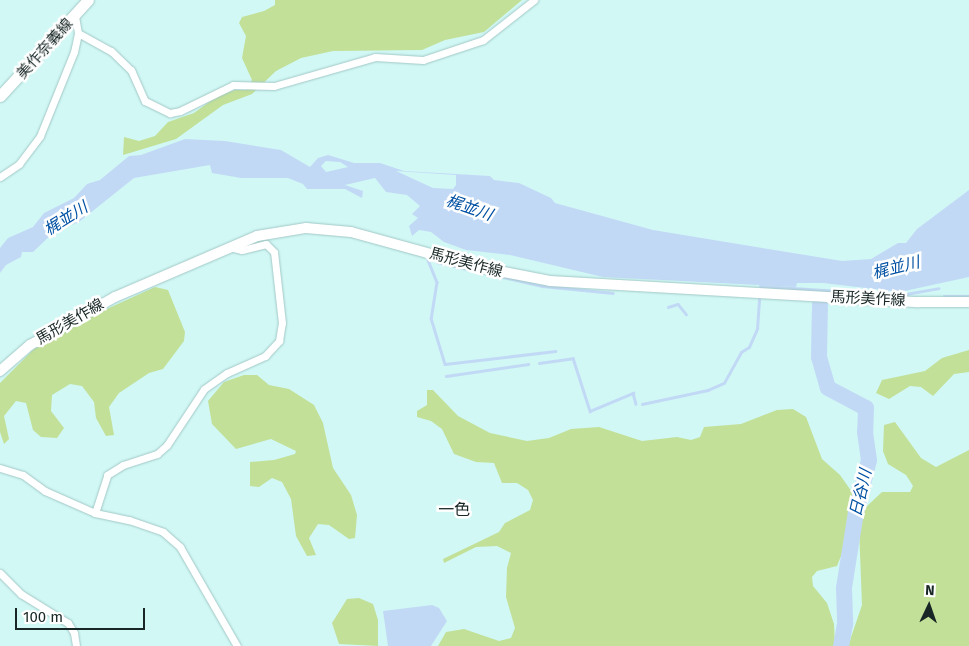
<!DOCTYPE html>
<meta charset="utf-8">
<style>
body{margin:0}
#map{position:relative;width:969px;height:646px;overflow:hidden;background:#d1f8f5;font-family:"Fira Sans","Noto Sans JP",sans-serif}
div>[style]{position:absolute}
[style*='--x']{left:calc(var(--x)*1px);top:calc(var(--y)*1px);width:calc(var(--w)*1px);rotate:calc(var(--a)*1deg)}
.green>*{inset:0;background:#c2e097}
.water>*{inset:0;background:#c2d9f6}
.stream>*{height:2.5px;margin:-1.25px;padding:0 1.25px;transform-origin:1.25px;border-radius:1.25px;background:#c2d9f6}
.river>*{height:16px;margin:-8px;padding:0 8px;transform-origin:8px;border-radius:8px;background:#c2d9f6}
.roads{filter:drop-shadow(0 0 1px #a2c8c6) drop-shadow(0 0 1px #a2c8c6)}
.street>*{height:7px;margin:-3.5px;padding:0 3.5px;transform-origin:3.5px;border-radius:3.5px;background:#fff}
.secondary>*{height:10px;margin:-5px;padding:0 5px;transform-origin:5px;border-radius:5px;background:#fff}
.primary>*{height:11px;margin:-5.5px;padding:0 5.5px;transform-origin:5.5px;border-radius:5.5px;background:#fff}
span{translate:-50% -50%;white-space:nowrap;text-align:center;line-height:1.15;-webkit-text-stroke:5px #fff;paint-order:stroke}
.street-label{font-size:15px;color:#182726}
.water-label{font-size:16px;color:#0051a3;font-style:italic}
.neighbourhood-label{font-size:16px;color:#182726}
.north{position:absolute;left:904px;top:581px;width:50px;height:50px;-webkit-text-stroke:4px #fff;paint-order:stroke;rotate:3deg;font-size:14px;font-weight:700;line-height:20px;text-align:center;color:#182726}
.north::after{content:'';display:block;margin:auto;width:18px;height:22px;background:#182726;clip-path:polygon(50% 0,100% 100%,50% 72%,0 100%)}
.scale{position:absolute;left:15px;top:608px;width:130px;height:22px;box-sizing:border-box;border:2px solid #182726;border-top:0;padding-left:6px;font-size:15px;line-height:18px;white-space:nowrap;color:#182726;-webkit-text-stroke:4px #fff;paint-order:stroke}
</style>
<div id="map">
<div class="green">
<div style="clip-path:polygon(275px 0,522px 0,484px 32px,445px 40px,422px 50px,333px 51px,301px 58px,276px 71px,252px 94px,223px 105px,176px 139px,123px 155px,124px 137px,139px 141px,155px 136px,168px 122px,194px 113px,216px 97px,235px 90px,246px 90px,252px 80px,242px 58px,246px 36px,239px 23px,242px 17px,264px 11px,275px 5px)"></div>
<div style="clip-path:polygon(155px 287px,168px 290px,185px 332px,184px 341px,163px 369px,149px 373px,119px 393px,109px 407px,114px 435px,106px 436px,96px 418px,94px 402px,82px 386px,70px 384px,52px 395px,51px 411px,64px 428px,57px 438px,41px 437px,33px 430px,26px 403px,16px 401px,4px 416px,9px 439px,4px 444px,0 432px,0 383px,34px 349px,85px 319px)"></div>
<div style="clip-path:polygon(969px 350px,969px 372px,954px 374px,933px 396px,921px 387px,910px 386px,889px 399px,876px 393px,882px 380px,925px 371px,942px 358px)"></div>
<div style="clip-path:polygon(244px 375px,257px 375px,269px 385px,289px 389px,314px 405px,323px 423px,333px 468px,351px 495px,357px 515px,355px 538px,349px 539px,329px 525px,318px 524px,309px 538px,316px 555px,307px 556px,296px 536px,291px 499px,282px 482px,272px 478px,259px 487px,250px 486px,250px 462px,274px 460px,295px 454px,296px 451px,271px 439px,236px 449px,212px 424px,208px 401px,224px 382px)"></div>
<div style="clip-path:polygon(427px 390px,433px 390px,458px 416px,490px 433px,527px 441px,549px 438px,571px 429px,599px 427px,642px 441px,677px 437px,691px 440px,700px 437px,704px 427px,741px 424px,777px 410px,793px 409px,806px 417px,822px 459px,840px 475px,852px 492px,853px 504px,845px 546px,837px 566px,817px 571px,812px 577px,813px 586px,827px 603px,834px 624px,835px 646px,438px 646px,446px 632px,464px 629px,499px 641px,511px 638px,515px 628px,506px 597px,507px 568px,511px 553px,497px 546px,476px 547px,444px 563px,443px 559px,499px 532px,505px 523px,530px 510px,533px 500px,528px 490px,517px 483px,502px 483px,494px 463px,476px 462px,454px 454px,442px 429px,431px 421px,417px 417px,417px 411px,427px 405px)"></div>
<div style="clip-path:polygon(895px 422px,921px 458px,936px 467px,969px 450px,969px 646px,848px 646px,862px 605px,859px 527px,866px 507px,882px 492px,910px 492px,913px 486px,906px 475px,888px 464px,883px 451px,884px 425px)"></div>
<div style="clip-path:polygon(359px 598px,373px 604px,378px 620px,378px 646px,339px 644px,332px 623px,347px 599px)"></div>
</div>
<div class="water">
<div style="clip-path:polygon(evenodd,185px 139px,225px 141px,281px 150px,310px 167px,318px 158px,328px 155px,354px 163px,380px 163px,404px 171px,490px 176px,494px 180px,519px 183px,551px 198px,555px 203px,653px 230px,842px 261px,871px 259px,898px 243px,906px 243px,917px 229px,969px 190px,969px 277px,900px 292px,823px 283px,797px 283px,796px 287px,603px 277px,510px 255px,466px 250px,444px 242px,431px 232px,419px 230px,412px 236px,409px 226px,418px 218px,412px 214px,420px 206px,407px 195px,386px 192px,375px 178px,345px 185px,363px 191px,362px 198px,345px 189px,307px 189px,303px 184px,288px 178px,241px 178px,212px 173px,210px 165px,134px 178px,79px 222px,54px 232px,33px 252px,22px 252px,21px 257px,6px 265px,0 273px,0 248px,8px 238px,33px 227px,44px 213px,74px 198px,87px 184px,100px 180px,129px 156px,141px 155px,185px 139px,326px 161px,340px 162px,348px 167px,326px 172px,321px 166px,326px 161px,185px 139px,396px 171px,456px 175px,456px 185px,453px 189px,433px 188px,396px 171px)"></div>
<div style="clip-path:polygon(432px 605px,439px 608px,447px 621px,431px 646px,388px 646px,383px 611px)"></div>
</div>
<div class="stream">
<div style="--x:428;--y:260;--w:24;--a:68"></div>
<div style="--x:437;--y:282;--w:36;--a:99"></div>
<div style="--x:431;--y:318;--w:48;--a:73.1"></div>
<div style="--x:445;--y:364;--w:111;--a:-6.7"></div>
<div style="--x:437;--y:262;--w:109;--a:12.8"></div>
<div style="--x:543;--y:286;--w:70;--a:5.7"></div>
<div style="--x:760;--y:286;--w:140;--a:3.7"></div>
<div style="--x:900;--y:295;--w:39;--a:-10"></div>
<div style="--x:944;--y:296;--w:25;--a:0"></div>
<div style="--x:668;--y:307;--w:10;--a:-17"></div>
<div style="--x:678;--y:304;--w:13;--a:51"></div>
<div style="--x:539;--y:363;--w:34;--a:-8"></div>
<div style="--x:573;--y:358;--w:56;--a:72.2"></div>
<div style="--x:590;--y:411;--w:47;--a:-22.7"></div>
<div style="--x:633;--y:393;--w:11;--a:75"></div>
<div style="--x:446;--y:376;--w:83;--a:-8.3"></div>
<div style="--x:642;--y:404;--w:67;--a:-12"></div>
<div style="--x:708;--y:390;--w:17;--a:-24"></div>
<div style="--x:724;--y:383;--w:35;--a:-61"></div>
<div style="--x:741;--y:352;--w:9;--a:-32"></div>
<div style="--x:749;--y:347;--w:20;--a:-66"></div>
<div style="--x:757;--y:329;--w:30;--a:-86"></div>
</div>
<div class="river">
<div style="--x:820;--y:304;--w:53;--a:91.1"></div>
<div style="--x:819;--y:357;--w:32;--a:74"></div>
<div style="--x:828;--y:388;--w:43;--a:27.8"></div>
<div style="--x:866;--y:408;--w:24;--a:92"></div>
<div style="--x:865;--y:432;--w:28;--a:82"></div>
<div style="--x:869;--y:460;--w:54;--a:104"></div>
<div style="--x:856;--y:512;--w:77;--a:99"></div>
<div style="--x:844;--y:588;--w:36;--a:88"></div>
<div style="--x:845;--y:624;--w:22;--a:100"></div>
</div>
<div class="roads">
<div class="street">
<div style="--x:78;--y:33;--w:38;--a:29"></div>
<div style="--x:111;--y:51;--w:28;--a:44"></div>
<div style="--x:131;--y:70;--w:34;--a:66"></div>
<div style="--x:145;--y:101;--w:28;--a:26"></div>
<div style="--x:170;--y:113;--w:10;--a:-11"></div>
<div style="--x:180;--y:111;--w:59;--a:-26.1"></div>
<div style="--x:233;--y:85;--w:41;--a:1.4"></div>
<div style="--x:274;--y:86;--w:105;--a:-16"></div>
<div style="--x:375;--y:57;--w:48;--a:3.6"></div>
<div style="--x:423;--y:60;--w:63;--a:-18.4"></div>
<div style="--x:483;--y:40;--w:65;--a:-38.1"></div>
<div style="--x:0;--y:177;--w:23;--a:-34"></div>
<div style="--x:19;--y:164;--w:35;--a:-53"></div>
<div style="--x:40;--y:136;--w:91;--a:-68"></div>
<div style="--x:74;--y:52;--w:19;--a:-78"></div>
<div style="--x:78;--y:33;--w:17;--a:-100"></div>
<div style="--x:0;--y:468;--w:24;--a:17"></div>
<div style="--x:23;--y:475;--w:27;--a:36"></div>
<div style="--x:45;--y:491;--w:55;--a:23.7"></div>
<div style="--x:95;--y:513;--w:35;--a:12"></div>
<div style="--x:129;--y:520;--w:36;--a:19"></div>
<div style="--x:163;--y:532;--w:23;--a:41"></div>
<div style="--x:180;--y:547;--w:114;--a:60.1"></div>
<div style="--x:95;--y:513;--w:40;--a:-72"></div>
<div style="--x:107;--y:475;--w:19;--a:-32"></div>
<div style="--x:123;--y:465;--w:36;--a:-18"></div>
<div style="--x:157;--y:454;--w:13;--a:-42"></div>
<div style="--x:167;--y:445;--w:67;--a:-56.5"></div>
<div style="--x:204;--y:389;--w:28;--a:-35"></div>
<div style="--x:227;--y:373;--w:42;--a:-24.1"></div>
<div style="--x:265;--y:356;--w:21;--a:-47"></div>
<div style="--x:279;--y:341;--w:18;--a:-81"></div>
<div style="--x:282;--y:323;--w:71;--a:-96.4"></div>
<div style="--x:274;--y:252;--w:11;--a:-135"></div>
<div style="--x:266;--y:244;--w:25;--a:166"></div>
<div style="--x:242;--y:250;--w:13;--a:-167"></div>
<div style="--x:0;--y:573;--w:30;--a:45"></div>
<div style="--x:21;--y:594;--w:55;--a:31.7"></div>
<div style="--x:68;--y:623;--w:12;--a:59"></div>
<div style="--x:74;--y:633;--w:13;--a:81"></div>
</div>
<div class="secondary">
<div style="--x:0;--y:371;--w:40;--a:-41"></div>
<div style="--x:30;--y:345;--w:98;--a:-29.5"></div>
<div style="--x:115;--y:297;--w:155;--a:-23.2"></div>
<div style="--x:257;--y:236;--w:50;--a:-9.3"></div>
<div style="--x:306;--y:228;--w:45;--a:5.1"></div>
<div style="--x:351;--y:232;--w:132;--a:15.4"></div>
<div style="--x:478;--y:267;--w:73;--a:11"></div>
<div style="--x:550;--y:281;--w:369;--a:3.3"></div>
<div style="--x:918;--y:302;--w:51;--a:0"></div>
</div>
<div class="primary">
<div style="--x:0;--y:96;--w:130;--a:-47.5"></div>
</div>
</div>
<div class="street-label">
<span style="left:45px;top:49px;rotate:-48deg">美作奈義線</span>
<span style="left:466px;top:263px;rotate:15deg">馬形美作線</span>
<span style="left:868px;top:299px;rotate:3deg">馬形美作線</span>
<span style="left:70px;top:322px;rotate:-30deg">馬形美作線</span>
</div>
<div class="water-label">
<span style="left:469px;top:208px;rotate:19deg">梶並川</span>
<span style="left:66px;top:219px;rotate:-32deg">梶並川</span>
<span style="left:896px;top:268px;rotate:-14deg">梶並川</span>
<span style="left:861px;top:493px;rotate:-77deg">日谷川</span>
</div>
<div class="neighbourhood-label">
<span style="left:454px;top:510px">一色</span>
</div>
<div class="north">N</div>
<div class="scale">100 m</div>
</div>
